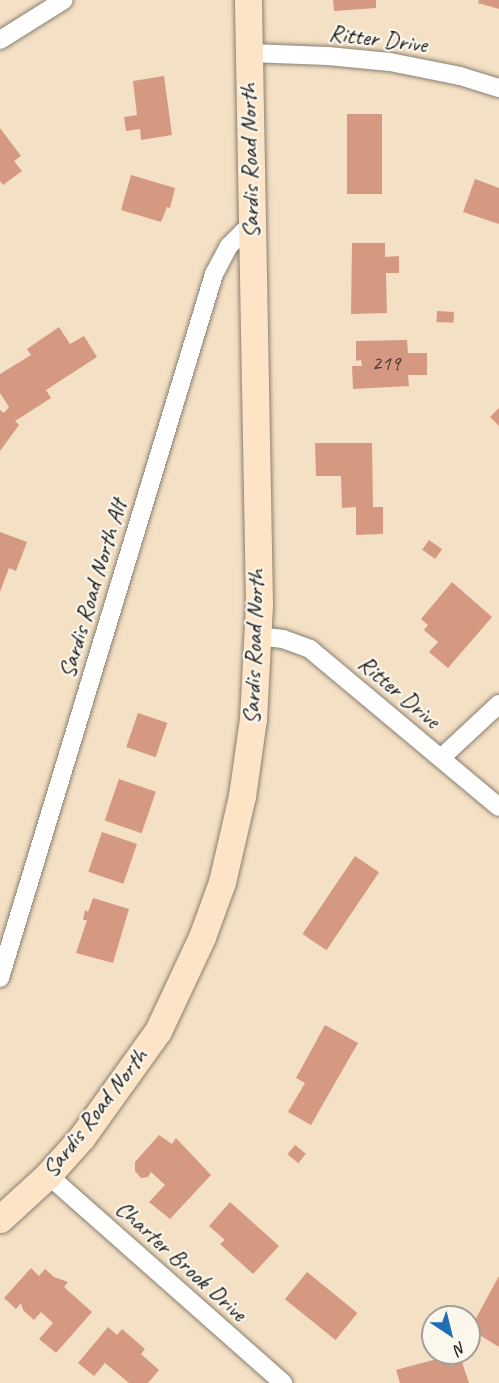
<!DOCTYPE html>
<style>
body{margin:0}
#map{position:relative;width:499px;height:1383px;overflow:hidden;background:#f4e0c4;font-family:Caveat,sans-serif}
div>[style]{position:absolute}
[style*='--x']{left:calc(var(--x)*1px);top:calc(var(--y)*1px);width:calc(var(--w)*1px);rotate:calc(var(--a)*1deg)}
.building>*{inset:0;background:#d59982;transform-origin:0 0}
.roads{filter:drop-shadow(0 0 2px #887e70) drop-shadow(0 0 2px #887e70)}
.street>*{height:18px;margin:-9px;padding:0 9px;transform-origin:9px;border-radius:9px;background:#fff}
.secondary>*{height:27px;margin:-13.5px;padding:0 13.5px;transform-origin:13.5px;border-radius:13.5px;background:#fee4c6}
span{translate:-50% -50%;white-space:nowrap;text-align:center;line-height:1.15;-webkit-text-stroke:4.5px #fbf7ec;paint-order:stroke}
.number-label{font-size:21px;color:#4a3b36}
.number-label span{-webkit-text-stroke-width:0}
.street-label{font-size:24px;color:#1c1c1c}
.north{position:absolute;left:421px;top:1305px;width:60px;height:60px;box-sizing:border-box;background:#fbf7ec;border:2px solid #a29f99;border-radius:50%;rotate:145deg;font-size:16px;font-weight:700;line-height:24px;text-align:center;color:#1c1c1c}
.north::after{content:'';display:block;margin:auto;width:21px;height:27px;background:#1f6fb2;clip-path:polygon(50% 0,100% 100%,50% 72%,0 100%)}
</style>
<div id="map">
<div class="building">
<div style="clip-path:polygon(333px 0,376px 0,376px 8px,334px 11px)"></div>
<div style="clip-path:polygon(479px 0,499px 0,499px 9px,478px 3px)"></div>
<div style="clip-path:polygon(164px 76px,172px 135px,141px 140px,140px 129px,126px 131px,124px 117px,137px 115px,133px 81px)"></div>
<div style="left:347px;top:114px;width:35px;height:80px"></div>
<div style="clip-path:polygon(0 128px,21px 156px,14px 161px,22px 171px,3px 185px,0 181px)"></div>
<div style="clip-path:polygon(131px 175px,175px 188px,170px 208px,167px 207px,161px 222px,121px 210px)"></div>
<div style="clip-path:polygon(475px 179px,499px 188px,499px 224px,463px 212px)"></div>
<div style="clip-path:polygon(352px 243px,385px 243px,385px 257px,399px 256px,399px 273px,386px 273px,387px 313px,351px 314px)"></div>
<div style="left:437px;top:311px;width:17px;height:11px;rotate:3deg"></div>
<div style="clip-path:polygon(59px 327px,70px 344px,84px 336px,97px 357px,46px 390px,51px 398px,15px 421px,19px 425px,0 451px,0 410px,4px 413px,9px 407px,0 393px,0 374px,31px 355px,27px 349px)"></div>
<div style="clip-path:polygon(407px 340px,408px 353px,427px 353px,427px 375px,408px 375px,409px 386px,353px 389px,352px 366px,362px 366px,361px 360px,356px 361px,356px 341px)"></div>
<div style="clip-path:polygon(499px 408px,499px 426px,490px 417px)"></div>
<div style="clip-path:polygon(315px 443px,372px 443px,373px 507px,383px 507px,383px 534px,356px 535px,356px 507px,342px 508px,341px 476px,316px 476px)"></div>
<div style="clip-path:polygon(0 532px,27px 542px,16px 571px,9px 568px,0 592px)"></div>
<div style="left:429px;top:540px;width:16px;height:12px;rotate:35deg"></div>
<div style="clip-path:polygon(452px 582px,492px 617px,448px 668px,429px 652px,438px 642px,424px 630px,428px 625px,421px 619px)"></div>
<div style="left:138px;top:713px;width:31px;height:36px;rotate:19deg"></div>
<div style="left:119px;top:779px;width:39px;height:44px;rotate:19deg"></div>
<div style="left:102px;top:832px;width:37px;height:42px;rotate:19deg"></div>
<div style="left:355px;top:856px;width:29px;height:94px;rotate:34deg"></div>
<div style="clip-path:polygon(93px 898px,129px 909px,113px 963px,76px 953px,87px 920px,83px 920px,85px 910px,88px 912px)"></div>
<div style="clip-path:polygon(325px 1025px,358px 1043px,311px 1125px,288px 1112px,305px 1083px,296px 1078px)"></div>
<div style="clip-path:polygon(159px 1135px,172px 1144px,176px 1138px,211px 1175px,170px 1219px,149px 1202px,165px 1185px,151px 1172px,148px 1177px,141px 1178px,135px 1171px,135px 1162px)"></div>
<div style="left:295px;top:1145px;width:14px;height:12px;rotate:39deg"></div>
<div style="clip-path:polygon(230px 1202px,279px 1246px,253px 1274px,220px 1244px,225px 1240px,209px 1226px)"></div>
<div style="clip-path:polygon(31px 1268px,39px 1276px,45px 1269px,54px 1277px,68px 1282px,64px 1287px,92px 1312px,56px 1353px,39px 1339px,53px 1323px,41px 1312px,34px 1320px,23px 1310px,21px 1303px,16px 1309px,4px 1298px)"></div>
<div style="left:307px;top:1272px;width:65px;height:35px;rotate:39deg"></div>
<div style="clip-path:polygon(499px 1276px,499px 1347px,470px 1329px)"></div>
<div style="clip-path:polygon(108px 1327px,117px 1335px,122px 1329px,145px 1349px,141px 1354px,159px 1370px,148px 1383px,129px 1383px,105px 1363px,94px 1376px,78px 1363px)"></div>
<div style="clip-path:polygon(459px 1353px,469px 1383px,400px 1383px,396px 1370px)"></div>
</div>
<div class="roads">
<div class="street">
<div style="--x:0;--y:40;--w:75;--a:-32"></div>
<div style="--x:249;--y:53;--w:79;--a:2.2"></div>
<div style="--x:328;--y:56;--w:62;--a:5.5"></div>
<div style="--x:390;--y:62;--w:71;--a:11.3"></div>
<div style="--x:460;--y:76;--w:41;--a:17.1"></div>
<div style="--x:258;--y:636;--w:25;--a:7"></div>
<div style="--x:283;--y:639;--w:29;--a:20"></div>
<div style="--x:310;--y:649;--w:246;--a:39.9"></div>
<div style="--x:441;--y:758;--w:79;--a:-43"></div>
<div style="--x:0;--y:978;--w:736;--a:-73.09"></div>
<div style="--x:214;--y:274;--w:32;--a:-62"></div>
<div style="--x:229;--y:246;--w:31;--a:-45"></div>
<div style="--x:48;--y:1175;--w:314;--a:41.5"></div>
</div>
<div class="secondary">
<div style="--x:0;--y:1219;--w:65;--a:-42.5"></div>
<div style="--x:48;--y:1175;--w:51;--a:-48.2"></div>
<div style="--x:82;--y:1137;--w:130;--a:-54.4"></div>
<div style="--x:158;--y:1031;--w:104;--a:-64.9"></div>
<div style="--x:202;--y:937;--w:59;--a:-70"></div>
<div style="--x:222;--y:882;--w:88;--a:-76.9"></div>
<div style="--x:242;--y:796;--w:78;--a:-81.9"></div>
<div style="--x:253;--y:719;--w:116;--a:-87"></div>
<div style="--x:259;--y:603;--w:603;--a:-91.05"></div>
</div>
</div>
<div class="number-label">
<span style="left:386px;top:363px">219</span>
</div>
<div class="street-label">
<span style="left:378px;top:39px;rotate:7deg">Ritter Drive</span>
<span style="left:250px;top:161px;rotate:-91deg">Sardis Road North</span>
<span style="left:93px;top:589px;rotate:-73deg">Sardis Road North Alt</span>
<span style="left:254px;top:647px;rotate:-88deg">Sardis Road North</span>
<span style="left:399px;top:692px;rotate:40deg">Ritter Drive</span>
<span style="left:95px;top:1113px;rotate:-52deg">Sardis Road North</span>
<span style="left:181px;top:1261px;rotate:42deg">Charter Brook Drive</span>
</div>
<div class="north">N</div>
</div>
